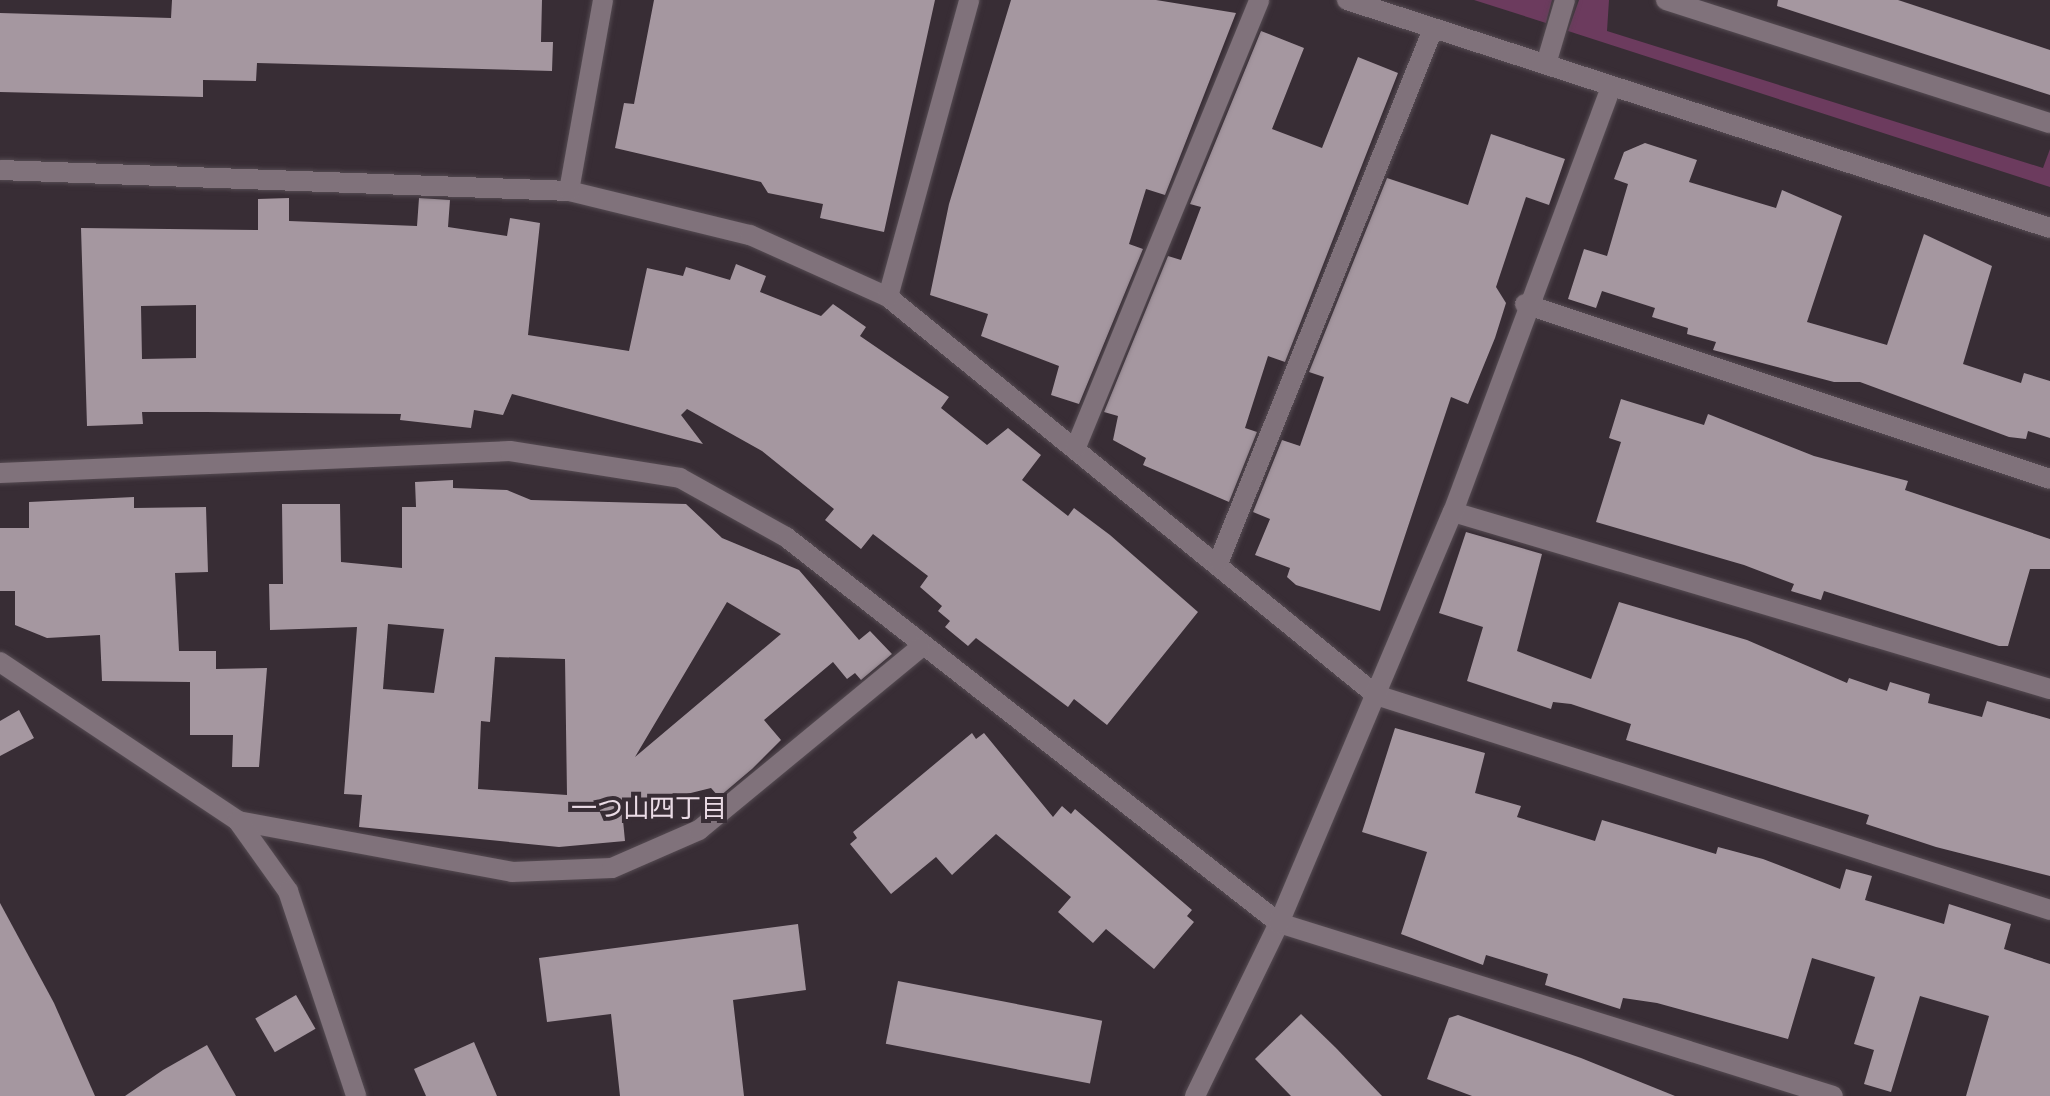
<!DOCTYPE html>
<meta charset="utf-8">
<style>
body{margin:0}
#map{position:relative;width:2050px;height:1096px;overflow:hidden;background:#382d35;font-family:"Noto Sans","Noto Sans JP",sans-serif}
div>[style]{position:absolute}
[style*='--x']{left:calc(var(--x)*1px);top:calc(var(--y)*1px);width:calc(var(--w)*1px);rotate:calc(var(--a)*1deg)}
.green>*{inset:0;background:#6c3b5e}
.building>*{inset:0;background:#a597a0;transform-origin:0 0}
.roads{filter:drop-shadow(0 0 2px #554b52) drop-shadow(0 0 2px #554b52)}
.minor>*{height:20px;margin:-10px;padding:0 10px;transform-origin:10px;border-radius:10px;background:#80727b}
.tertiary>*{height:20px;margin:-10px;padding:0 10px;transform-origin:10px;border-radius:10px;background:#80727b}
span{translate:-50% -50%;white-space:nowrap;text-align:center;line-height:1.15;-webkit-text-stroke:8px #382d35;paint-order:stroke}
.neighbourhood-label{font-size:26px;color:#eadbe5}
</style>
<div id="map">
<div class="green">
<div style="clip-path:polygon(1474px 0,1552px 0,1546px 23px)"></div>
<div style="clip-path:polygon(1579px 0,1609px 0,1607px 31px,2043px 168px,2050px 149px,2050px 187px,1568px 31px)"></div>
</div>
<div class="building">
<div style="clip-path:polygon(172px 0,542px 0,541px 42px,553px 42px,552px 71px,257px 63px,256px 81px,203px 80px,203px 97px,0 92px,0 13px,171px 18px)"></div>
<div style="clip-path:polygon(654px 0,935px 0,884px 232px,820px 218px,823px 204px,768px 193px,761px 182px,615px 148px,624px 103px,634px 104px)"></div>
<div style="clip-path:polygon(1011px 0,1156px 0,1236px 13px,1165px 195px,1146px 189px,1129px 244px,1143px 249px,1079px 404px,1051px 395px,1059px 366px,981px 336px,988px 314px,930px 295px,949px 204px)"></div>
<div style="clip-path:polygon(1778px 0,1898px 0,2050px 50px,2050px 95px,1777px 6px)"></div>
<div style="clip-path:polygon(1261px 31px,1304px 48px,1272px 129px,1322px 148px,1358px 57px,1398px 73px,1285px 362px,1268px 356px,1245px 428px,1257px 432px,1229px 502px,1143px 465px,1146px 458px,1113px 440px,1118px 416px,1104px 412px,1168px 256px,1181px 260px,1201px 207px,1190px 204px)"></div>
<div style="clip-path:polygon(1491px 134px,1565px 159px,1549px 205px,1526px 197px,1496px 287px,1506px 303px,1495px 338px,1468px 404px,1451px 397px,1380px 611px,1296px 585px,1287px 577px,1290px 568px,1255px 555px,1270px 519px,1253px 512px,1282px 440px,1300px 446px,1324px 377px,1309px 372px,1387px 178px,1468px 205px)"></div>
<div style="clip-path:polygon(1645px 143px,1697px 160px,1689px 182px,1776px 208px,1782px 190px,1842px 216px,1807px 322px,1887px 345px,1924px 234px,1992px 266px,1963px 364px,2021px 383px,2024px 373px,2050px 381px,2050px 438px,2028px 431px,2026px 439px,2009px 437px,1860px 382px,1834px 382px,1713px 350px,1716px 342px,1687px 334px,1688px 328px,1652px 317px,1655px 308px,1602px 291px,1596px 308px,1568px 299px,1584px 249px,1607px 256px,1628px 184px,1614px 179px,1624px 152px)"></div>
<div style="clip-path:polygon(evenodd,289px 198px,289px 221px,417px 226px,419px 198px,450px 200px,448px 227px,507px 236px,510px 218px,540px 223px,528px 335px,629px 351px,647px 268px,683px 276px,686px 267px,730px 280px,736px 264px,766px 276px,760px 292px,821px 316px,833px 304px,866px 327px,860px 336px,949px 397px,941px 408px,987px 445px,1008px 428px,1041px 455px,1022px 480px,1068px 516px,1074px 508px,1110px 535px,1198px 612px,1107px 725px,1074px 699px,1068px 707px,976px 638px,968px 646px,945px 627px,950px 621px,938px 611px,942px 606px,920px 587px,928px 576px,873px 534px,861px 549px,825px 520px,834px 509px,762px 451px,687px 409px,681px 415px,703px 444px,512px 394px,503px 415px,474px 410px,471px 428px,400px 420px,401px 414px,206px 412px,142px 412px,143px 424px,87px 426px,81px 228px,258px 230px,258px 199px,289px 198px,196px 305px,196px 358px,142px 359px,141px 306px,196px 305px)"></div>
<div style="clip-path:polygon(1621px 399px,1704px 425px,1708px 414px,1814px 456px,1908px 481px,1905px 490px,2050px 539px,2050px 569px,2030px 569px,2008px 646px,1999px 646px,1824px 591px,1821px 600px,1791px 591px,1794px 584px,1744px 565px,1596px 522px,1621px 442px,1609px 438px)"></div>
<div style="clip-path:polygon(evenodd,453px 480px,453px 488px,507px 490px,531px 500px,686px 504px,722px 538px,799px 570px,859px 640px,870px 631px,892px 654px,861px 680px,855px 673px,847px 679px,833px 662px,764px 720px,781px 740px,752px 769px,719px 797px,711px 788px,622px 810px,625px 841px,559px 847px,359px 827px,362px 795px,344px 794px,357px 627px,270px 630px,269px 584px,283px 584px,282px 504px,340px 504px,341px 562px,402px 568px,402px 507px,416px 507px,415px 482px,453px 480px,727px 602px,781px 634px,635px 757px,727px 602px,453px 480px,388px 624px,444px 629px,434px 693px,383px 689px,388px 624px,453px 480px,495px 657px,565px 659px,567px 795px,478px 789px,481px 721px,490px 722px,495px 657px)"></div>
<div style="clip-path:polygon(134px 497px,134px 508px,206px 507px,208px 572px,175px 573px,179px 651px,216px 651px,216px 669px,267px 668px,259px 767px,232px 767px,233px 735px,190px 735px,190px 682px,102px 681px,100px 635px,47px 638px,15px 625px,15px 591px,0 591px,0 528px,29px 528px,29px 502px)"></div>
<div style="clip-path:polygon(1466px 532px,1542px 554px,1517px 651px,1591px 679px,1619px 602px,1747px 640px,1847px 683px,1849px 678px,1887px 691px,1890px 682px,1930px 694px,1928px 703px,1982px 717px,1987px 701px,2050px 719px,2050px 876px,1936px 847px,1866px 824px,1869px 815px,1626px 740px,1631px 724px,1571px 704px,1553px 702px,1551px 709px,1467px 681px,1483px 627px,1439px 613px)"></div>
<div style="clip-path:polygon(19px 710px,34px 738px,0 756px,0 721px)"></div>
<div style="clip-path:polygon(1395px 728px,1485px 753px,1475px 793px,1521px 806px,1517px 817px,1595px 841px,1602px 820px,1716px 854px,1718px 847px,1763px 859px,1840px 889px,1846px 869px,1872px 876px,1865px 900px,1944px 924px,1949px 904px,2011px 924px,2004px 949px,2050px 964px,2050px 1096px,1966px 1096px,1989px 1016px,1920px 996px,1891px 1092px,1864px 1084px,1874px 1050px,1854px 1044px,1875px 977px,1812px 958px,1788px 1039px,1657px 1003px,1623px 998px,1620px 1009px,1545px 985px,1548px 974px,1486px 955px,1483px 965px,1401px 934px,1427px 852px,1362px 832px)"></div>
<div style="clip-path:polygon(972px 733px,976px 739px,984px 733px,1053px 817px,1062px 806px,1071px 814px,1075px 809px,1192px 910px,1187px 916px,1194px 922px,1154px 969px,1106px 929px,1093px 943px,1058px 912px,1071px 897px,996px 834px,952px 875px,936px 857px,891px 894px,850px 844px,857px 838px,853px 832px)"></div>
<div style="clip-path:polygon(0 903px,54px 1003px,95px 1096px,0 1096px)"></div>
<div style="clip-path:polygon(798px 924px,806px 990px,733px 1000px,744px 1096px,620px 1096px,611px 1014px,547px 1022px,539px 958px)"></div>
<div style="left:898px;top:981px;width:208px;height:64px;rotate:11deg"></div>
<div style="left:296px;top:995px;width:39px;height:47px;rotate:60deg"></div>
<div style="clip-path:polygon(1301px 1014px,1336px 1048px,1382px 1096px,1291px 1096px,1255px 1059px)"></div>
<div style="clip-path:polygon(1458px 1015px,1581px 1058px,1675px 1096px,1472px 1096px,1427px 1079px,1449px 1018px)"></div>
<div style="clip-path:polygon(474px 1042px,497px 1096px,426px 1096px,414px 1069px)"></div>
<div style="clip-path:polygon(207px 1045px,236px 1096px,125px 1096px,163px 1070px)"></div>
</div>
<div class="roads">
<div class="minor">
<div style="--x:1666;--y:0;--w:403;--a:17.8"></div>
<div style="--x:1546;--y:64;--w:67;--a:-73.5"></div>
<div style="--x:0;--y:170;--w:569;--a:2.11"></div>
<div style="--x:569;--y:191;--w:186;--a:13.7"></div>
<div style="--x:750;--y:235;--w:151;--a:24.2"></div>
<div style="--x:888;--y:297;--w:630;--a:39.2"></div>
<div style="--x:1376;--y:695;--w:707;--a:17.69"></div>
<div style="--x:569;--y:191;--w:194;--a:-79.9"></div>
<div style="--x:888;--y:297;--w:308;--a:-74.7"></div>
<div style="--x:1525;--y:304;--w:553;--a:18.43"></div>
<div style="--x:1076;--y:447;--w:483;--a:-67.7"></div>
<div style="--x:0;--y:473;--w:510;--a:-2.47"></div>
<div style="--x:510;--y:451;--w:172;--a:9"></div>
<div style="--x:680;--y:478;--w:121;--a:29.1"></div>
<div style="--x:786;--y:537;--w:626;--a:38.06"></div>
<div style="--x:1279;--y:923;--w:580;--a:17.34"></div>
<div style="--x:1453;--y:512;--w:623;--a:16.51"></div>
<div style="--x:1219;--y:561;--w:573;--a:-68.09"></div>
<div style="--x:238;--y:821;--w:279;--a:10.5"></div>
<div style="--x:512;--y:872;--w:100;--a:-2.3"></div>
<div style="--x:612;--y:868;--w:95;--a:-23.6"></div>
<div style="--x:699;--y:830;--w:286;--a:-39.5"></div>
<div style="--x:1195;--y:1096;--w:192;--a:-64.1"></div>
<div style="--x:1279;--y:923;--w:446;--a:-67.1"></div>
<div style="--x:1453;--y:512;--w:452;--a:-69.6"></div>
</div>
<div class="tertiary">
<div style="--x:1347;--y:0;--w:739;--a:17.97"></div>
<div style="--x:0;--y:662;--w:286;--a:33.7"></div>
<div style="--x:238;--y:821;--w:86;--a:54.5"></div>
<div style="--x:288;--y:891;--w:216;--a:71.6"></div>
</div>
</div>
<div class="neighbourhood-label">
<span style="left:649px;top:808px">一つ山四丁目</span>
</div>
</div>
